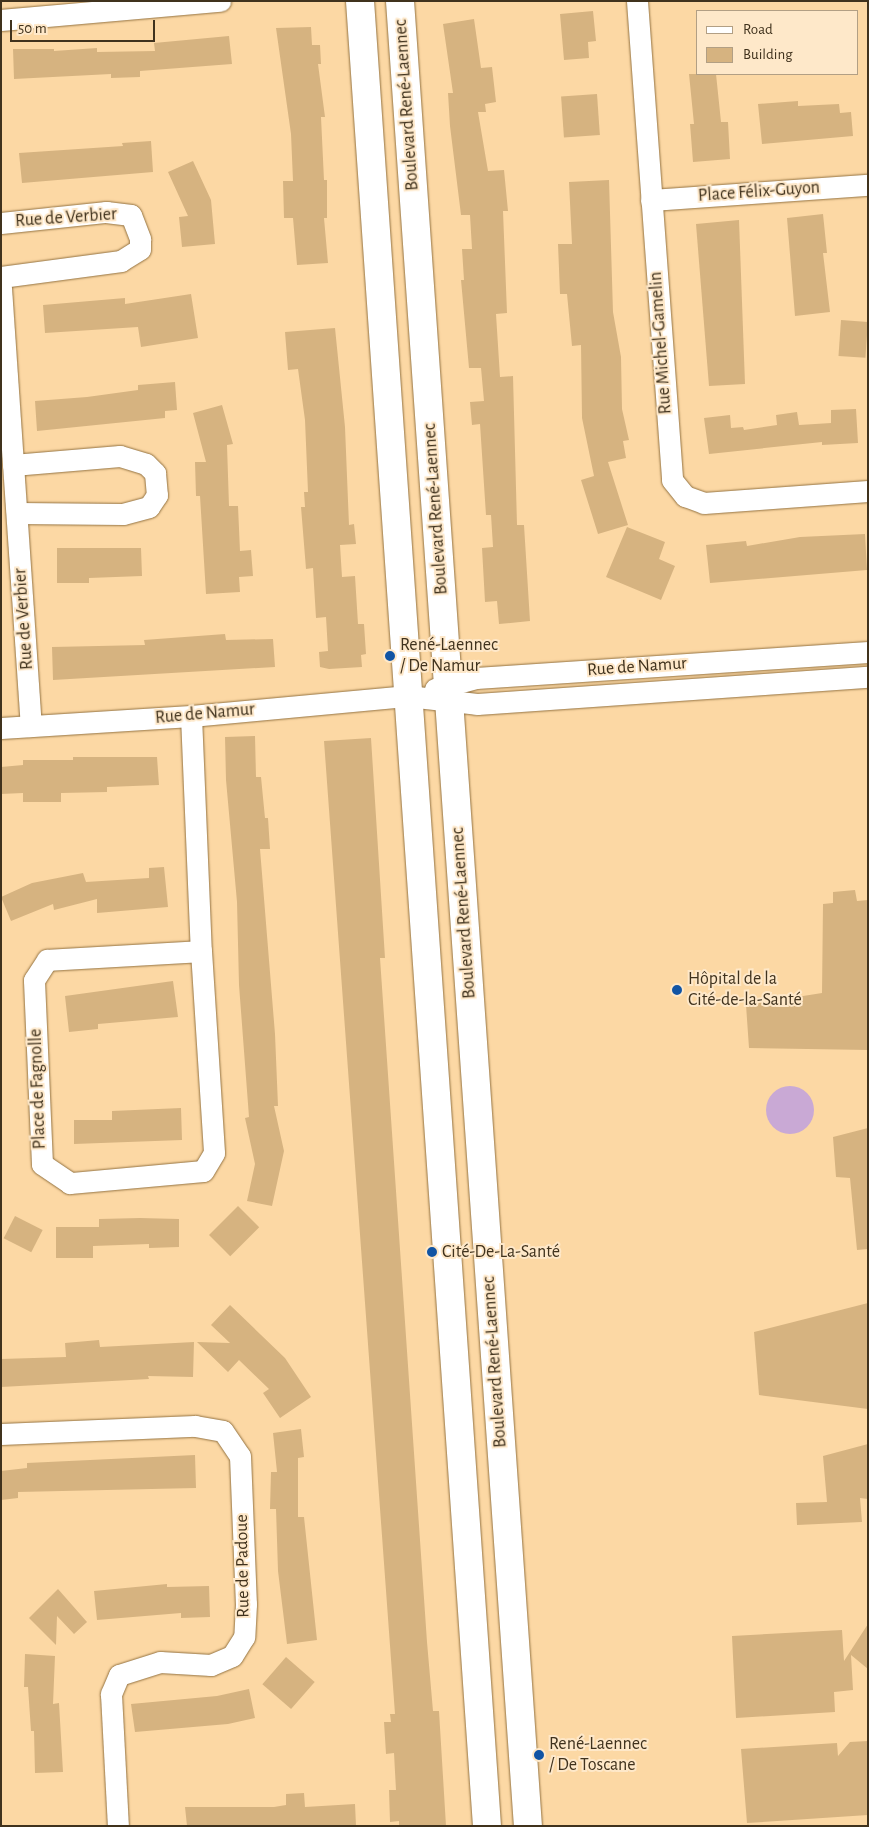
<!DOCTYPE html>
<meta charset="utf-8">
<style>
body{margin:0}
#map{position:relative;width:869px;height:1827px;overflow:hidden;background:#fcd8a4;font-family:"Alegreya Sans",sans-serif}
div>[style]{position:absolute}
[style*='--x']{left:calc(var(--x)*1px);top:calc(var(--y)*1px);width:calc(var(--w)*1px);rotate:calc(var(--a)*1deg)}
.green>*{inset:0;background:#c9a9d5}
.round{border-radius:50%}
.building>*{inset:0;background:#d6b380;transform-origin:0 0}
.roads{filter:drop-shadow(0 0 1px #947342) drop-shadow(0 0 1px #947342)}
.street>*{height:21px;margin:-10.5px;padding:0 10.5px;transform-origin:10.5px;border-radius:10.5px;background:#fff}
.secondary>*{height:28px;margin:-14px;padding:0 14px;transform-origin:14px;border-radius:14px;background:#fff}
.dots>*{width:14px;height:14px;translate:-50% -50%;box-sizing:border-box;border:2px solid #fee8c9;border-radius:50%}
span{translate:-50% -50%;white-space:nowrap;text-align:center;line-height:1.15;-webkit-text-stroke:4px #fee8c9;paint-order:stroke}
.street-label{font-size:18px;color:#40321d}
.poi-label{font-size:18px;color:#40321d}
.left{translate:0 -50%;text-align:left}
.frame{position:absolute;inset:0;border:2px solid #40321d;pointer-events:none}
.legend{position:absolute;left:696px;top:10px;width:162px;height:65px;box-sizing:border-box;background:#fee8c9;border:1px solid #b29f84;margin:0;padding:6px 9px;list-style:none;font-size:15px;color:#40321d}
.legend li{display:flex;align-items:center;gap:10px;height:25px}
.legend b{width:25px;border:1px solid #b29f84}
.scale{position:absolute;left:10px;top:20px;width:145px;height:22px;box-sizing:border-box;border:2px solid #40321d;border-top:0;padding-left:6px;font-size:15px;line-height:18px;white-space:nowrap;color:#40321d;-webkit-text-stroke:4px #fee8c9;paint-order:stroke}
</style>
<div id="map">
<div class="green">
<div class="round" style="left:766px;top:1086px;width:48px;height:48px"></div>
</div>
<div class="building">
<div style="clip-path:polygon(593px 11px,596px 41px,588px 42px,589px 58px,564px 60px,560px 14px)"></div>
<div style="clip-path:polygon(474px 19px,481px 68px,492px 67px,496px 102px,485px 104px,486px 112px,478px 112px,488px 171px,504px 170px,508px 211px,503px 211px,507px 313px,496px 314px,500px 377px,513px 376px,517px 525px,524px 525px,530px 621px,499px 624px,497px 601px,485px 602px,482px 548px,493px 547px,491px 515px,486px 515px,480px 424px,472px 425px,470px 402px,484px 401px,481px 368px,469px 368px,461px 280px,464px 280px,462px 249px,472px 249px,470px 215px,461px 215px,450px 126px,448px 93px,453px 93px,443px 24px)"></div>
<div style="clip-path:polygon(311px 27px,312px 45px,320px 45px,321px 64px,318px 64px,325px 117px,321px 117px,324px 180px,327px 180px,327px 218px,324px 218px,328px 263px,297px 265px,293px 218px,284px 218px,283px 181px,293px 181px,291px 134px,276px 28px)"></div>
<div style="clip-path:polygon(229px 36px,232px 64px,140px 71px,140px 77px,111px 78px,111px 74px,14px 79px,13px 49px,54px 49px,54px 51px,97px 48px,97px 52px,155px 51px,154px 43px)"></div>
<div style="clip-path:polygon(689px 74px,716px 74px,721px 122px,728px 122px,730px 159px,693px 162px,690px 124px,694px 124px)"></div>
<div style="left:597px;top:94px;width:41px;height:36px;rotate:86deg"></div>
<div style="clip-path:polygon(798px 101px,798px 106px,839px 104px,840px 113px,851px 112px,853px 136px,762px 144px,758px 104px)"></div>
<div style="clip-path:polygon(151px 141px,153px 172px,22px 183px,19px 153px,123px 146px,122px 143px)"></div>
<div style="clip-path:polygon(193px 161px,211px 200px,215px 244px,182px 247px,179px 217px,188px 216px,168px 172px)"></div>
<div style="clip-path:polygon(609px 180px,613px 312px,621px 357px,622px 409px,629px 440px,623px 441px,626px 458px,608px 462px,628px 525px,598px 534px,581px 480px,594px 476px,582px 418px,581px 345px,572px 346px,567px 294px,560px 294px,558px 244px,572px 244px,569px 182px)"></div>
<div style="clip-path:polygon(823px 214px,827px 253px,823px 253px,830px 312px,795px 316px,787px 218px)"></div>
<div style="clip-path:polygon(739px 220px,745px 384px,709px 386px,696px 224px)"></div>
<div style="clip-path:polygon(191px 294px,198px 338px,141px 347px,138px 327px,45px 333px,43px 305px,125px 298px,125px 304px)"></div>
<div style="left:841px;top:320px;width:27px;height:36px;rotate:4deg"></div>
<div style="clip-path:polygon(335px 328px,345px 427px,349px 525px,354px 524px,356px 544px,340px 545px,342px 577px,355px 576px,358px 624px,364px 624px,366px 654px,361px 655px,362px 667px,329px 669px,320px 667px,319px 652px,328px 651px,326px 617px,316px 618px,313px 568px,306px 569px,301px 507px,305px 507px,304px 492px,308px 492px,305px 420px,298px 369px,288px 370px,285px 332px)"></div>
<div style="clip-path:polygon(175px 382px,177px 410px,165px 411px,165px 418px,37px 431px,35px 401px,87px 397px,138px 390px,138px 385px)"></div>
<div style="clip-path:polygon(222px 405px,233px 444px,227px 445px,229px 506px,238px 506px,240px 551px,251px 550px,253px 576px,239px 577px,240px 592px,206px 594px,200px 496px,196px 496px,195px 462px,206px 462px,193px 413px)"></div>
<div style="clip-path:polygon(856px 409px,858px 443px,822px 445px,822px 442px,709px 454px,704px 418px,730px 415px,731px 428px,743px 427px,744px 430px,777px 425px,776px 415px,797px 412px,799px 425px,831px 423px,831px 410px)"></div>
<div style="clip-path:polygon(627px 527px,665px 542px,659px 559px,675px 566px,661px 600px,606px 577px)"></div>
<div style="clip-path:polygon(865px 534px,867px 570px,710px 583px,706px 545px,746px 541px,747px 546px,800px 537px)"></div>
<div style="clip-path:polygon(57px 548px,141px 548px,142px 576px,89px 578px,89px 583px,57px 583px)"></div>
<div style="clip-path:polygon(225px 634px,226px 640px,273px 639px,275px 667px,53px 680px,52px 647px,145px 645px,144px 640px)"></div>
<div style="clip-path:polygon(255px 736px,256px 777px,261px 777px,265px 818px,268px 818px,270px 849px,260px 849px,275px 1034px,278px 1106px,274px 1106px,284px 1151px,272px 1206px,247px 1201px,255px 1164px,245px 1118px,249px 1117px,239px 985px,237px 902px,226px 780px,225px 737px)"></div>
<div style="clip-path:polygon(371px 738px,385px 958px,380px 958px,427px 1642px,433px 1711px,439px 1711px,446px 1826px,399px 1826px,399px 1821px,390px 1822px,389px 1790px,396px 1790px,395px 1772px,394px 1753px,386px 1754px,384px 1722px,391px 1722px,390px 1714px,395px 1714px,324px 741px)"></div>
<div style="clip-path:polygon(73px 757px,157px 757px,159px 785px,107px 787px,107px 792px,61px 793px,61px 802px,23px 802px,23px 793px,1px 794px,1px 767px,23px 765px,23px 760px,73px 760px)"></div>
<div style="clip-path:polygon(164px 867px,168px 907px,97px 913px,97px 899px,54px 910px,53px 904px,11px 921px,1px 897px,32px 883px,83px 873px,86px 882px,149px 878px,149px 868px)"></div>
<div style="clip-path:polygon(855px 890px,857px 901px,868px 900px,868px 1050px,749px 1048px,746px 1005px,822px 993px,823px 904px,833px 903px,833px 892px)"></div>
<div style="clip-path:polygon(173px 981px,178px 1017px,98px 1024px,98px 1029px,69px 1032px,65px 996px)"></div>
<div style="clip-path:polygon(181px 1108px,182px 1140px,74px 1144px,74px 1120px,112px 1120px,112px 1111px)"></div>
<div style="clip-path:polygon(868px 1128px,868px 1249px,857px 1250px,850px 1178px,836px 1177px,833px 1137px)"></div>
<div style="left:238px;top:1206px;width:30px;height:41px;rotate:45deg"></div>
<div style="left:15px;top:1216px;width:31px;height:25px;rotate:27deg"></div>
<div style="clip-path:polygon(140px 1218px,179px 1219px,179px 1247px,149px 1248px,149px 1244px,93px 1246px,93px 1258px,56px 1258px,56px 1227px,99px 1227px,99px 1219px)"></div>
<div style="clip-path:polygon(868px 1303px,868px 1409px,759px 1395px,754px 1332px)"></div>
<div style="clip-path:polygon(230px 1305px,285px 1358px,311px 1397px,280px 1418px,263px 1393px,269px 1389px,239px 1360px,228px 1372px,197px 1342px,230px 1343px,211px 1325px)"></div>
<div style="clip-path:polygon(99px 1340px,100px 1347px,194px 1342px,193px 1377px,148px 1376px,149px 1379px,1px 1387px,1px 1359px,66px 1357px,65px 1343px)"></div>
<div style="clip-path:polygon(301px 1429px,304px 1457px,298px 1458px,298px 1517px,304px 1517px,317px 1640px,287px 1644px,278px 1571px,276px 1509px,270px 1509px,271px 1472px,277px 1472px,273px 1433px)"></div>
<div style="clip-path:polygon(868px 1444px,868px 1499px,860px 1498px,862px 1522px,797px 1525px,796px 1503px,827px 1502px,823px 1456px)"></div>
<div style="clip-path:polygon(195px 1455px,196px 1488px,18px 1492px,18px 1498px,1px 1500px,1px 1471px,27px 1468px,27px 1463px)"></div>
<div style="clip-path:polygon(167px 1584px,167px 1587px,209px 1586px,210px 1617px,181px 1618px,181px 1613px,97px 1620px,94px 1591px)"></div>
<div style="clip-path:polygon(58px 1589px,87px 1622px,74px 1634px,57px 1616px,56px 1645px,29px 1618px)"></div>
<div style="clip-path:polygon(868px 1624px,868px 1669px,851px 1655px,853px 1690px,834px 1692px,835px 1712px,736px 1718px,732px 1636px,842px 1630px,844px 1661px)"></div>
<div style="clip-path:polygon(25px 1654px,55px 1656px,53px 1704px,59px 1703px,63px 1772px,35px 1773px,34px 1731px,31px 1731px,28px 1687px,24px 1687px)"></div>
<div style="left:286px;top:1657px;width:38px;height:36px;rotate:41deg"></div>
<div style="clip-path:polygon(249px 1689px,255px 1718px,228px 1724px,135px 1732px,131px 1704px,217px 1696px)"></div>
<div style="clip-path:polygon(868px 1741px,868px 1815px,747px 1823px,741px 1749px,837px 1743px,838px 1756px,850px 1742px)"></div>
<div style="clip-path:polygon(304px 1793px,305px 1807px,355px 1804px,356px 1826px,187px 1826px,185px 1807px,274px 1807px,286px 1805px,286px 1794px)"></div>
</div>
<div class="roads">
<div class="street">
<div style="--x:637;--y:1;--w:480;--a:85.8"></div>
<div style="--x:672;--y:480;--w:21;--a:51"></div>
<div style="--x:685;--y:496;--w:20;--a:20"></div>
<div style="--x:704;--y:503;--w:164;--a:-4.2"></div>
<div style="--x:1;--y:20;--w:220;--a:-5"></div>
<div style="--x:651;--y:200;--w:218;--a:-4"></div>
<div style="--x:1;--y:223;--w:106;--a:-6"></div>
<div style="--x:106;--y:212;--w:25;--a:7"></div>
<div style="--x:131;--y:215;--w:26;--a:69"></div>
<div style="--x:140;--y:239;--w:10;--a:90"></div>
<div style="--x:140;--y:249;--w:22;--a:148"></div>
<div style="--x:121;--y:261;--w:121;--a:172.4"></div>
<div style="--x:1;--y:288;--w:439;--a:86.1"></div>
<div style="--x:13;--y:465;--w:107;--a:-4.8"></div>
<div style="--x:120;--y:456;--w:27;--a:17"></div>
<div style="--x:146;--y:464;--w:13;--a:45"></div>
<div style="--x:155;--y:473;--w:22;--a:85"></div>
<div style="--x:157;--y:495;--w:14;--a:124"></div>
<div style="--x:149;--y:507;--w:27;--a:165"></div>
<div style="--x:123;--y:514;--w:106;--a:-179.5"></div>
<div style="--x:435;--y:689;--w:42;--a:-15"></div>
<div style="--x:476;--y:678;--w:393;--a:-3.8"></div>
<div style="--x:191;--y:716;--w:235;--a:87.6"></div>
<div style="--x:201;--y:951;--w:202;--a:86.3"></div>
<div style="--x:214;--y:1153;--w:21;--a:121"></div>
<div style="--x:203;--y:1171;--w:134;--a:174.8"></div>
<div style="--x:70;--y:1183;--w:34;--a:-146"></div>
<div style="--x:42;--y:1164;--w:184;--a:-92.5"></div>
<div style="--x:34;--y:980;--w:24;--a:-57"></div>
<div style="--x:47;--y:960;--w:154;--a:-3.3"></div>
<div style="--x:1;--y:728;--w:190;--a:-3.6"></div>
<div style="--x:191;--y:716;--w:218;--a:-5.3"></div>
<div style="--x:408;--y:696;--w:69;--a:6.6"></div>
<div style="--x:477;--y:704;--w:392;--a:-4"></div>
<div style="--x:1;--y:1434;--w:194;--a:-2.4"></div>
<div style="--x:195;--y:1426;--w:28;--a:10"></div>
<div style="--x:223;--y:1431;--w:30;--a:56"></div>
<div style="--x:240;--y:1456;--w:148;--a:87.7"></div>
<div style="--x:246;--y:1604;--w:33;--a:93"></div>
<div style="--x:244;--y:1637;--w:22;--a:122"></div>
<div style="--x:232;--y:1656;--w:23;--a:157"></div>
<div style="--x:211;--y:1665;--w:51;--a:-176.6"></div>
<div style="--x:160;--y:1662;--w:43;--a:162.4"></div>
<div style="--x:119;--y:1675;--w:21;--a:113"></div>
<div style="--x:111;--y:1694;--w:132;--a:87"></div>
</div>
<div class="secondary">
<div style="--x:360;--y:1;--w:1829;--a:86.02"></div>
<div style="--x:400;--y:1;--w:1829;--a:85.99"></div>
</div>
</div>
<div class="dots">
<div style="left:390px;top:656px;background:#1154a4"></div>
<div style="left:677px;top:990px;background:#1154a4"></div>
<div style="left:432px;top:1252px;background:#1154a4"></div>
<div style="left:539px;top:1755px;background:#1154a4"></div>
</div>
<div class="street-label">
<span style="left:407px;top:105px;rotate:-94deg">Boulevard René-Laennec</span>
<span style="left:759px;top:192px;rotate:-4deg">Place Félix-Guyon</span>
<span style="left:66px;top:218px;rotate:-4deg">Rue de Verbier</span>
<span style="left:661px;top:343px;rotate:-94deg">Rue Michel-Gamelin</span>
<span style="left:436px;top:509px;rotate:-94deg">Boulevard René-Laennec</span>
<span style="left:24px;top:619px;rotate:-94deg">Rue de Verbier</span>
<span style="left:637px;top:667px;rotate:-4deg">Rue de Namur</span>
<span style="left:205px;top:714px;rotate:-5deg">Rue de Namur</span>
<span style="left:464px;top:913px;rotate:-94deg">Boulevard René-Laennec</span>
<span style="left:38px;top:1089px;rotate:-92deg">Place de Fagnolle</span>
<span style="left:495px;top:1362px;rotate:-94deg">Boulevard René-Laennec</span>
<span style="left:243px;top:1566px;rotate:-91deg">Rue de Padoue</span>
</div>
<div class="poi-label">
<span class="left" style="left:400px;top:656px">René-Laennec<br>/ De Namur</span>
<span class="left" style="left:688px;top:990px">Hôpital de la<br>Cité-de-la-Santé</span>
<span class="left" style="left:442px;top:1252px">Cité-De-La-Santé</span>
<span class="left" style="left:549px;top:1755px">René-Laennec<br>/ De Toscane</span>
</div>
<div class="frame"></div>
<ul class="legend">
<li><b style="height:6px;background:#fff"></b>Road</li>
<li><b style="height:14px;background:#d6b380"></b>Building</li>
</ul>
<div class="scale">50 m</div>
</div>
